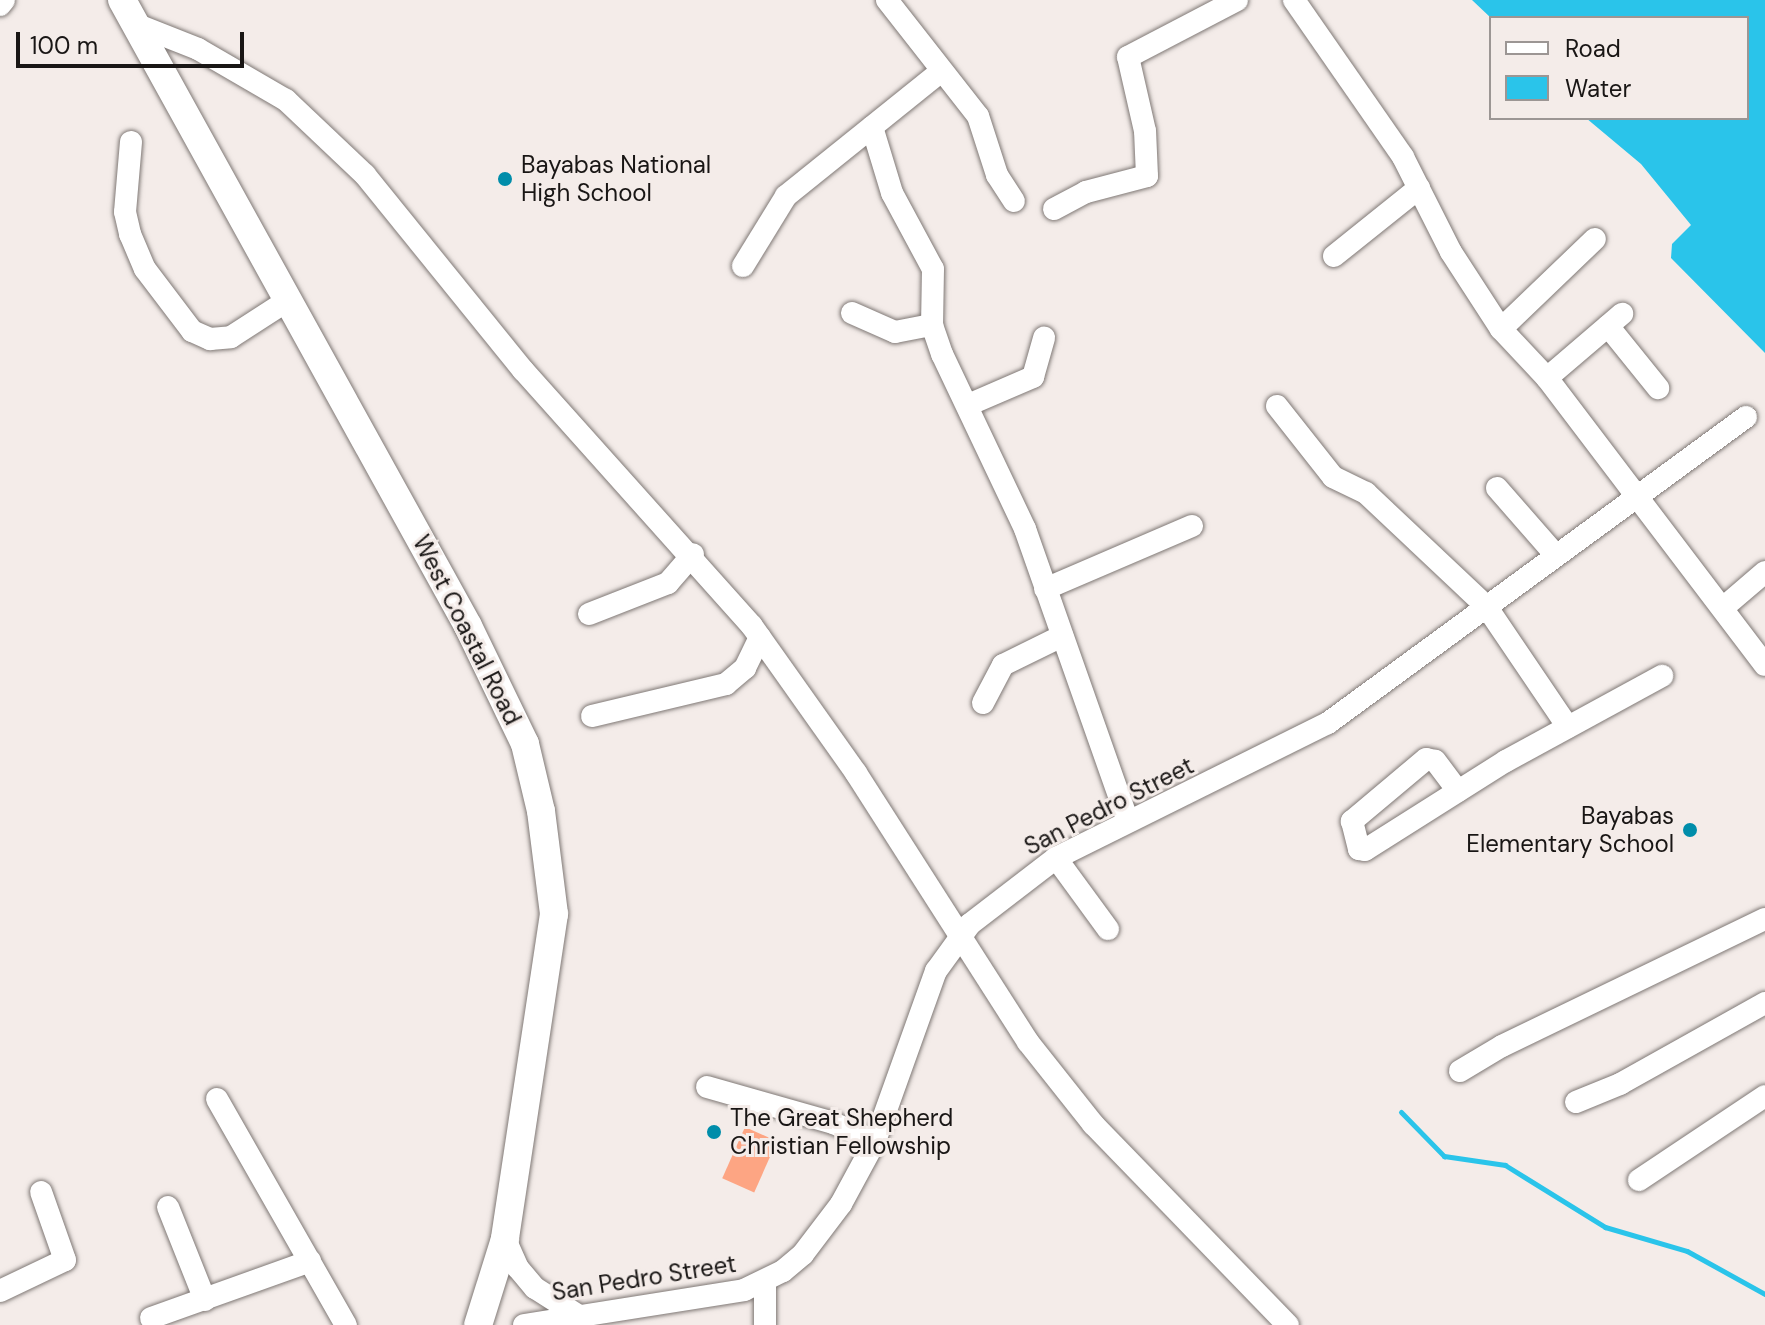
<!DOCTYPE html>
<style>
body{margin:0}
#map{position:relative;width:1765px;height:1325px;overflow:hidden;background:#f4ece9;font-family:"DM Sans",sans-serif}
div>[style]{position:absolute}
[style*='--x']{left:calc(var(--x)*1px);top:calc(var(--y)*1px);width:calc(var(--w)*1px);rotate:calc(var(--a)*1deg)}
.green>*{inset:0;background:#fda583;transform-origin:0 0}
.water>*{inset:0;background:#2ac4ea}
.stream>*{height:5px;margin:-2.5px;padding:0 2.5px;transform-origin:2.5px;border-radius:2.5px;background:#2ac4ea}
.roads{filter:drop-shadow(0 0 2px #7f7875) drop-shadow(0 0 2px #7f7875)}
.minor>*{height:22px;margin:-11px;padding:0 11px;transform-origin:11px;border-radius:11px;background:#fff}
.major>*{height:28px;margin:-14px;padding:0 14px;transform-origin:14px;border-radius:14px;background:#fff}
.dots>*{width:22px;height:22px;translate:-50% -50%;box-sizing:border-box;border:4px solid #f4ece9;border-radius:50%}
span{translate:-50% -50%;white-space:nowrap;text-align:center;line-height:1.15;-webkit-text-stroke:6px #f4ece9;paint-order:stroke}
.poi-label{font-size:24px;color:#191615}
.left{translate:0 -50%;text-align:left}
.right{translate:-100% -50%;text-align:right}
.street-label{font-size:24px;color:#191615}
.legend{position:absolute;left:1489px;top:16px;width:260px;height:104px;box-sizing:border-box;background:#f4ece9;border:2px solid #9c9694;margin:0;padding:10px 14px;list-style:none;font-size:24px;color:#191615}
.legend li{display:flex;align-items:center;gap:16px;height:40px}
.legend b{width:40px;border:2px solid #9c9694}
.scale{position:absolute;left:16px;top:32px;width:228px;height:36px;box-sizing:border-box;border:4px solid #191615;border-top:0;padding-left:10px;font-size:24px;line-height:28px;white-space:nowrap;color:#191615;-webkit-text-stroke:6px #f4ece9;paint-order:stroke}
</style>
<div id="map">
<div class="green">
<div style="left:745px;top:1127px;width:35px;height:56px;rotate:24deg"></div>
</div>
<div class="water">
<div style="clip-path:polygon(1472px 0,1765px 0,1765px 353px,1671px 258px,1672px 244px,1691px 225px,1641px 164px,1586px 118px,1747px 118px,1747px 18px,1491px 18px)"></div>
</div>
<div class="stream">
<div style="--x:1401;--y:1112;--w:62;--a:45.7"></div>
<div style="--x:1444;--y:1156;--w:62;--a:8.4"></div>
<div style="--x:1505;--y:1165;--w:118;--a:31.8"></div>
<div style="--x:1605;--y:1227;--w:85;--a:16.3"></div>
<div style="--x:1687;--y:1251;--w:89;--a:28.9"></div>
</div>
<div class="roads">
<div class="minor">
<div style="--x:887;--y:0;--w:147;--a:51.9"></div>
<div style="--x:978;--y:116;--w:62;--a:72.1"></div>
<div style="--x:997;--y:175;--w:31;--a:57"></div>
<div style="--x:1294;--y:0;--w:191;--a:55.2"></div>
<div style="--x:1403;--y:157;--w:106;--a:63.2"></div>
<div style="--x:1451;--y:252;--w:92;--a:57"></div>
<div style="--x:1501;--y:329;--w:67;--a:46.8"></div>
<div style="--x:1547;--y:378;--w:360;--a:52.8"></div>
<div style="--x:0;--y:5;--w:6;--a:-51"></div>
<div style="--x:135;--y:24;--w:68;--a:21.6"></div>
<div style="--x:198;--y:49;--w:102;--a:30.1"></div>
<div style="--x:286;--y:100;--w:109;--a:43.5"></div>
<div style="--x:365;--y:175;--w:251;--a:51"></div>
<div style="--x:523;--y:370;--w:343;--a:48.2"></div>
<div style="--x:752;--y:626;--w:180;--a:54.7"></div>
<div style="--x:856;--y:773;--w:319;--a:57.4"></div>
<div style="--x:1028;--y:1042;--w:105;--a:51.6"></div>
<div style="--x:1093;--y:1124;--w:280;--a:45.9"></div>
<div style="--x:872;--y:127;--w:69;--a:73.1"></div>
<div style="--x:892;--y:193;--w:86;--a:61.7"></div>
<div style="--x:933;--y:269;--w:56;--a:91"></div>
<div style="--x:932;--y:325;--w:31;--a:71"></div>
<div style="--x:942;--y:354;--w:194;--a:64.6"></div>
<div style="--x:1025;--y:529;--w:310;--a:70.6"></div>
<div style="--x:131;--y:142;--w:70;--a:94.9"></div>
<div style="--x:125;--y:212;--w:23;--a:77"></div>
<div style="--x:130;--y:234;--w:38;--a:67"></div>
<div style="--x:145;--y:269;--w:78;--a:52.8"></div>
<div style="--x:192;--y:331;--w:20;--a:24"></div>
<div style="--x:210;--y:339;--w:21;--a:-5"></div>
<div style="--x:231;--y:337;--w:70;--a:-32.8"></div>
<div style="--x:1054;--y:209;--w:36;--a:-28"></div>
<div style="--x:1086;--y:192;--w:63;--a:-14.7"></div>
<div style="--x:1147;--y:176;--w:45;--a:-92.5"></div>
<div style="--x:1145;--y:131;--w:76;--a:-102.9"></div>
<div style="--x:1128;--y:57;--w:123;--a:-27.6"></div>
<div style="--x:1334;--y:256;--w:109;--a:-38.7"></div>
<div style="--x:743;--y:266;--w:82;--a:-58.4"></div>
<div style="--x:786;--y:196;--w:198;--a:-38.8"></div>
<div style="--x:852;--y:313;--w:47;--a:23.8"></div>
<div style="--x:895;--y:332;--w:38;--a:-11"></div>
<div style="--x:1608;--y:326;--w:80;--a:51.1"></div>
<div style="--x:1501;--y:329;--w:130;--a:-43.8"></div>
<div style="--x:1547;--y:378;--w:99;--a:-40.5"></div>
<div style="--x:968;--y:405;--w:71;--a:-23.3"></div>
<div style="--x:1033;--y:377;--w:41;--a:-74.2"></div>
<div style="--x:1277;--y:406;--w:90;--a:51.7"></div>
<div style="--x:1333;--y:477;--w:37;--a:26"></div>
<div style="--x:1366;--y:493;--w:165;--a:43.3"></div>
<div style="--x:1486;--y:606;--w:146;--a:55.9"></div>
<div style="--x:1497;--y:488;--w:86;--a:48.8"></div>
<div style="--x:1045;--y:589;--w:160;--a:-23.2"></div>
<div style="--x:1724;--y:607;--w:54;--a:-40.5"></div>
<div style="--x:589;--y:614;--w:85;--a:-21.4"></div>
<div style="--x:668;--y:583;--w:38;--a:-49"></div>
<div style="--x:983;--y:703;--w:43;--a:-62.2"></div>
<div style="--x:1003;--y:665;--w:66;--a:-26.2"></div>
<div style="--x:592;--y:716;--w:138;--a:-13.4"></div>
<div style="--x:726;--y:684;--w:25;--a:-40"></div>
<div style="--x:745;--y:668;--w:34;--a:-64"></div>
<div style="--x:1458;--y:791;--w:38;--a:-127"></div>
<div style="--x:1435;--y:761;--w:9;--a:-167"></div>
<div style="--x:1426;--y:759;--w:97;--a:140"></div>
<div style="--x:1352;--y:821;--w:29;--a:76"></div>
<div style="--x:1359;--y:849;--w:6;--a:9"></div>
<div style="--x:1365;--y:850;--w:167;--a:-32.3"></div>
<div style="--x:1506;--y:761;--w:178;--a:-28.6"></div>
<div style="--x:1056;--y:858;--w:88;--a:53.8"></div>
<div style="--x:1460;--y:1071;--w:49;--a:-30.8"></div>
<div style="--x:1502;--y:1046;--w:292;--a:-25.8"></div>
<div style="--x:707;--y:1087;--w:131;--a:15.9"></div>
<div style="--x:833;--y:1123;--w:46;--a:23.2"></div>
<div style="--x:217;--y:1099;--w:260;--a:60.3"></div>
<div style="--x:1576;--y:1102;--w:48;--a:-22.2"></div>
<div style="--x:1620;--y:1084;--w:166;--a:-29.2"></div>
<div style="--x:1639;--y:1180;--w:151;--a:-33.7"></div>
<div style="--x:168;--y:1207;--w:100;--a:68.3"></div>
<div style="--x:505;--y:1239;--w:32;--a:66"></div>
<div style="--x:518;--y:1268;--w:26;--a:50"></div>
<div style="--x:535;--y:1288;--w:49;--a:32.4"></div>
<div style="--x:765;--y:1284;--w:41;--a:90"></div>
<div style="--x:0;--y:1291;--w:72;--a:-25.5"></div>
<div style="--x:65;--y:1260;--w:72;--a:-109.4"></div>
<div style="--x:151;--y:1318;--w:169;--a:-19.7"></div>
<div style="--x:524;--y:1325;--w:223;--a:-9"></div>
<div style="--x:744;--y:1290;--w:43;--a:-26"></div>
<div style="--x:783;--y:1271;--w:26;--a:-40"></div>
<div style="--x:803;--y:1254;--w:63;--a:-52.8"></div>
<div style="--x:841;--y:1204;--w:72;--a:-61.6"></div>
<div style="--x:875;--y:1141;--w:181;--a:-70.3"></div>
<div style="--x:936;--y:971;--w:58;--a:-54.1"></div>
<div style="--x:970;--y:924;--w:108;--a:-37.5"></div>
<div style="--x:1056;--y:858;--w:304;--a:-26.4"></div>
<div style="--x:1328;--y:723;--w:518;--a:-36.21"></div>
</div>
<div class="major">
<div style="--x:122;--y:0;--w:715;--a:61.07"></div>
<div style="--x:468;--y:626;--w:131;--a:64.2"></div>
<div style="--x:525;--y:744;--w:69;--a:76.6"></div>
<div style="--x:541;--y:811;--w:104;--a:82.8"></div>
<div style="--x:554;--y:914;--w:329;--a:98.6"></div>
<div style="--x:505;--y:1239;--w:90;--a:107.4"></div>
</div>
</div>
<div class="dots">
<div style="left:505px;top:179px;background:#008daa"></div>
<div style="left:1690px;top:830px;background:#008daa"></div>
<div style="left:714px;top:1132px;background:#008daa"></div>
</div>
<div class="poi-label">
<span class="left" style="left:521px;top:179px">Bayabas National<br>High School</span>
<span class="right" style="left:1674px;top:830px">Bayabas<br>Elementary School</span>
<span class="left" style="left:730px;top:1132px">The Great Shepherd<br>Christian Fellowship</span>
</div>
<div class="street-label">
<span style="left:467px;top:630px;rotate:63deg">West Coastal Road</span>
<span style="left:1109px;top:806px;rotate:-27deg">San Pedro Street</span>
<span style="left:644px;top:1278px;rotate:-9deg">San Pedro Street</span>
</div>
<ul class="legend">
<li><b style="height:10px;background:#fff"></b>Road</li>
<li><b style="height:22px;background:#2ac4ea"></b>Water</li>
</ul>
<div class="scale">100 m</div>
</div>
